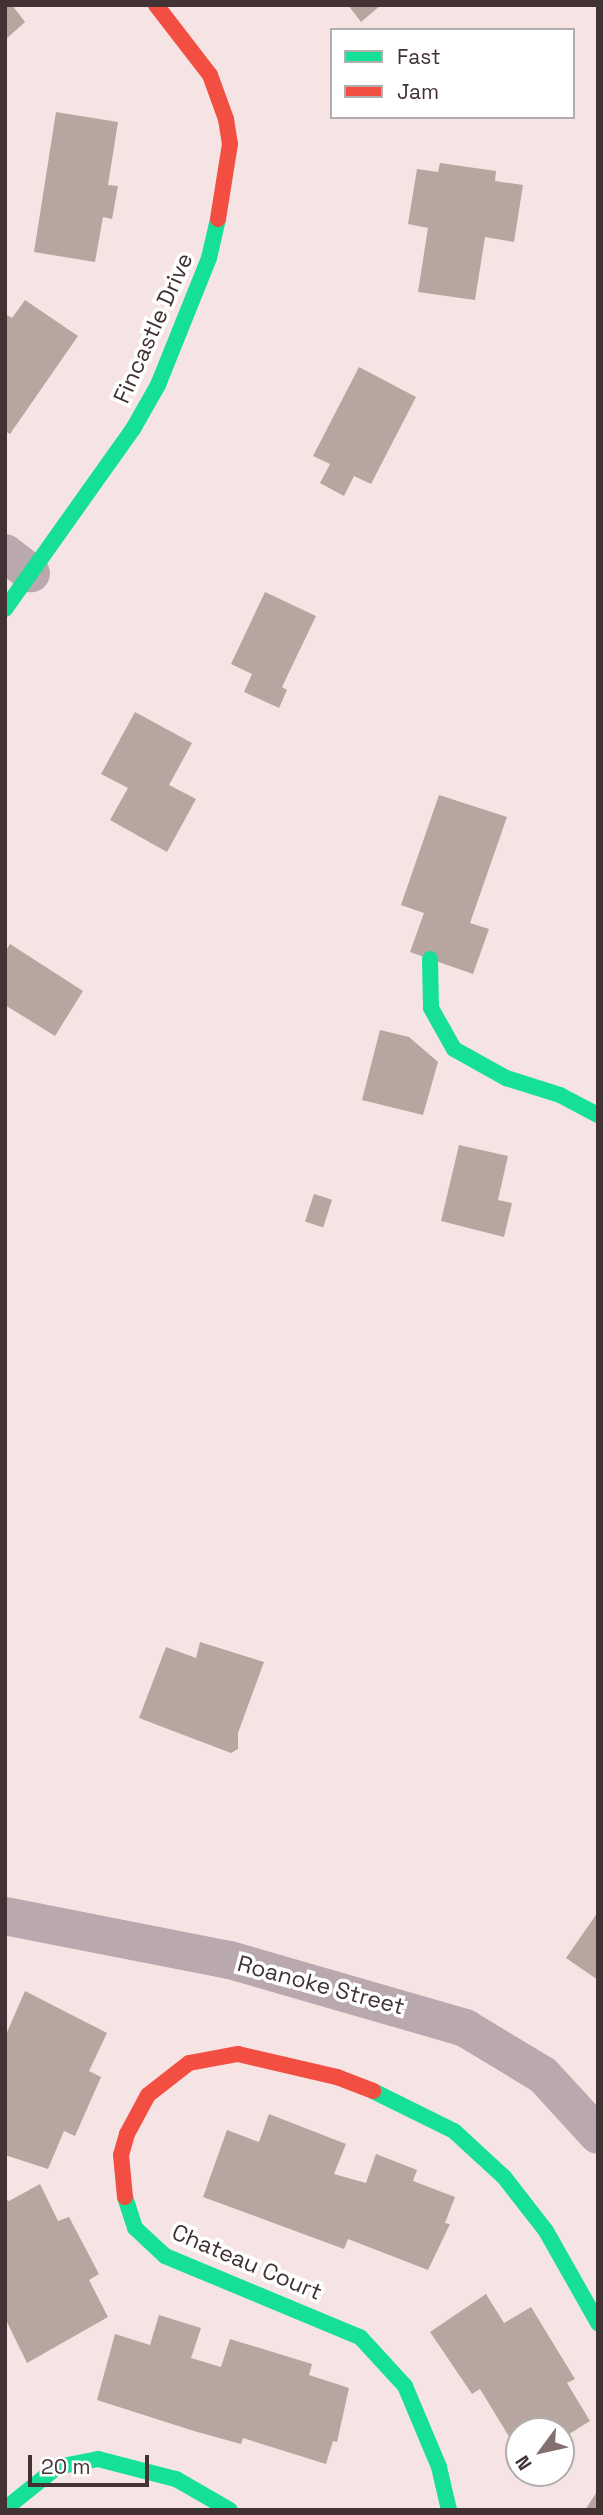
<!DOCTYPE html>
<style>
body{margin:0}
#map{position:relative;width:603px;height:2515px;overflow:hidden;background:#f6e4e4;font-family:"Space Grotesk",sans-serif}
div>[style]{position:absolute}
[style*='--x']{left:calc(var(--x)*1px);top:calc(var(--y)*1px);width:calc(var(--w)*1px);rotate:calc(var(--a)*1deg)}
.building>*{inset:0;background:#b7a5a0;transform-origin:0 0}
.street>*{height:38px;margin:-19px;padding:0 19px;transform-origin:19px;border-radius:19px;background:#b9a8ad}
.fast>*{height:16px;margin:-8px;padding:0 8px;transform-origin:8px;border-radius:8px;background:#16e098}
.jam>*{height:16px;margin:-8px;padding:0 8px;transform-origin:8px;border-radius:8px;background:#f24e42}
span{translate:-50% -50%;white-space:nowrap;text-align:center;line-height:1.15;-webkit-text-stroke:7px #fff;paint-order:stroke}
.street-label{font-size:23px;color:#433233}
.frame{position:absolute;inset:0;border:7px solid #433233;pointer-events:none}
.legend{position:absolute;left:330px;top:28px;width:245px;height:91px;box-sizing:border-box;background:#fff;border:2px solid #b4adad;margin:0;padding:9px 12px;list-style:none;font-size:21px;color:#433233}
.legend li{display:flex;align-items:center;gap:14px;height:35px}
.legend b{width:35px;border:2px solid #b4adad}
.north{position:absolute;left:505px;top:2417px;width:70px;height:70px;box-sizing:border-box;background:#fff;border:2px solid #b4adad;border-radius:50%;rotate:237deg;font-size:19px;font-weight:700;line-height:28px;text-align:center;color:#433233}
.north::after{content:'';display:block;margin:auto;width:24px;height:32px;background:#827071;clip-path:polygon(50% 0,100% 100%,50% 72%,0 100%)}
.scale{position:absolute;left:28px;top:2455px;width:121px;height:32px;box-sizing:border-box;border:4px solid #433233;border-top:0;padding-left:9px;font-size:21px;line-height:24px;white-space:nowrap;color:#433233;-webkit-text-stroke:5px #fff;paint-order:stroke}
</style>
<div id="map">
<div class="building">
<div style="clip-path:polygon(5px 5px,12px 5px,25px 22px,5px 40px)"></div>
<div style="clip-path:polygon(348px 5px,381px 5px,361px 22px)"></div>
<div style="clip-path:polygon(56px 112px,118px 122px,108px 185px,118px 186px,112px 219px,103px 217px,95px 262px,34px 252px)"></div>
<div style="clip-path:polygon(440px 163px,496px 171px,495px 181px,523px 185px,514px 242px,485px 237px,475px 300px,418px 292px,428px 228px,408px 224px,417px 169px,438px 172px)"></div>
<div style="clip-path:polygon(25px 300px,78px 336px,10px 434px,5px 431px,5px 314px,12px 318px)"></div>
<div style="clip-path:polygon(359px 367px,416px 397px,371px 484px,354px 476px,344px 496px,320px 483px,330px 464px,313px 456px)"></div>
<div style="clip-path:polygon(265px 592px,316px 616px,282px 687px,287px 690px,279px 708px,244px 692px,252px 674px,231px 664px)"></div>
<div style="clip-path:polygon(135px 712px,192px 743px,169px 785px,196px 799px,167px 852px,110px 820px,128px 788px,101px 774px)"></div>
<div style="clip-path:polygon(439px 795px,507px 817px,470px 923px,489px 929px,473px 974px,410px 952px,424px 913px,401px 905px)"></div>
<div style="clip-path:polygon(10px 944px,83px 991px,55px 1036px,5px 1005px,5px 952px)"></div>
<div style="clip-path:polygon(380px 1030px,409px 1037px,438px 1062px,423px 1115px,362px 1100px)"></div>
<div style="clip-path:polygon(459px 1145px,508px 1156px,498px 1200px,512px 1203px,504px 1237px,441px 1221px)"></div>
<div style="left:314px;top:1194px;width:19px;height:29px;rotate:18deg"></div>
<div style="clip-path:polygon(200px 1642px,264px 1662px,238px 1733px,238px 1749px,231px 1753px,139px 1718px,166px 1647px,196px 1658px)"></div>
<div style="clip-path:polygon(598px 1912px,598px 1980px,566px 1958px)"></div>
<div style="clip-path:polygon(25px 1991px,107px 2033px,89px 2071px,101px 2077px,75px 2136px,64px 2131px,48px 2169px,5px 2155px,5px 2037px)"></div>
<div style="clip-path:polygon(269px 2114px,346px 2144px,334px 2174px,366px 2183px,376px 2154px,417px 2170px,413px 2181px,455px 2197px,445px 2223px,450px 2224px,428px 2270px,348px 2239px,344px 2249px,203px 2197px,227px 2130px,259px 2142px)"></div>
<div style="clip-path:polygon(40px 2184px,58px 2221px,69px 2217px,99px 2274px,89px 2280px,108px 2317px,27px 2363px,5px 2318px,5px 2199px,9px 2201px)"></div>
<div style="clip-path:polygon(486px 2294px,504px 2323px,531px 2307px,575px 2379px,567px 2383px,590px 2421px,566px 2436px,569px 2440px,561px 2444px,561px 2431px,519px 2431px,519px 2453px,480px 2389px,472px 2394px,430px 2332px)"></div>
<div style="clip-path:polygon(159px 2315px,201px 2328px,191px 2358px,221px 2367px,230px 2339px,312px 2364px,309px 2375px,349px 2388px,337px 2442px,333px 2441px,326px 2464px,243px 2438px,241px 2444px,194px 2431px,97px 2400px,115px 2334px,150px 2345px)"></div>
<div style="clip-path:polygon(598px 2490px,598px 2510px,585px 2510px)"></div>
</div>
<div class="street">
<div style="--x:5;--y:553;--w:33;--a:38"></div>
<div style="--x:5;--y:1916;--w:229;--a:11.1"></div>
<div style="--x:230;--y:1960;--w:245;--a:16.1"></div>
<div style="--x:465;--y:2028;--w:91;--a:31.1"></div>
<div style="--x:543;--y:2075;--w:81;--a:47.5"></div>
</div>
<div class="fast">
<div style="--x:5;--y:609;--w:221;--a:-54.6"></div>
<div style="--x:133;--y:429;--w:51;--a:-60.4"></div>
<div style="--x:158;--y:385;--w:137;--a:-68.1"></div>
<div style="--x:209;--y:258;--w:40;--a:-77"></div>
<div style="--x:430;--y:959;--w:49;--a:88.8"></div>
<div style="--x:431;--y:1008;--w:47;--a:60.7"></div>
<div style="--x:454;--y:1049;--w:60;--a:29.1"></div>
<div style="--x:506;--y:1078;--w:57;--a:17.5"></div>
<div style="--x:560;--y:1095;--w:43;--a:27.8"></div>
<div style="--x:373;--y:2091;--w:90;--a:26.3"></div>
<div style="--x:454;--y:2131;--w:68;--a:42.6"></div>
<div style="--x:504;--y:2177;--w:68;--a:52.1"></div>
<div style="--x:546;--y:2231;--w:106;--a:60.5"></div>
<div style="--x:125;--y:2197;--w:33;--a:72"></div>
<div style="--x:135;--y:2228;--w:41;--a:43"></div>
<div style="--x:165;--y:2256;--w:211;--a:22.6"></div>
<div style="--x:360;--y:2337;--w:67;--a:47.4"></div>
<div style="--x:405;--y:2386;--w:88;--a:67.2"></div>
<div style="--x:439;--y:2467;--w:44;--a:76.9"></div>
<div style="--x:5;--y:2509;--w:67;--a:-38.9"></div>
<div style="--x:57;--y:2467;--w:42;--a:-11"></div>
<div style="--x:98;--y:2459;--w:81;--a:14.4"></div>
<div style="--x:176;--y:2479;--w:62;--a:29.9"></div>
</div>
<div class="jam">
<div style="--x:156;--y:5;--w:88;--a:52.4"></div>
<div style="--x:210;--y:75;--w:47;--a:70"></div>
<div style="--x:226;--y:119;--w:25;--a:81"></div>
<div style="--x:230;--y:144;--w:76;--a:99.1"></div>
<div style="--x:125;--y:2197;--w:42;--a:-95.4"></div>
<div style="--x:121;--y:2155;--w:22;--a:-74"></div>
<div style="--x:127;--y:2134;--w:44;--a:-61.7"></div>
<div style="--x:148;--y:2095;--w:52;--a:-38"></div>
<div style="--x:189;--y:2063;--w:50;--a:-10.4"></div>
<div style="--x:238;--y:2054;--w:102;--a:13.1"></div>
<div style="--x:337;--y:2077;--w:39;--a:21"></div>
</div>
<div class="street-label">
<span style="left:153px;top:328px;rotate:-66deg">Fincastle Drive</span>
<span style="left:321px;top:1985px;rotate:15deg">Roanoke Street</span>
<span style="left:247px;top:2262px;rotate:23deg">Chateau Court</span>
</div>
<div class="frame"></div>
<ul class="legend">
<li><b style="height:9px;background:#16e098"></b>Fast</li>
<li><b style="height:9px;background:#f24e42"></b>Jam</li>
</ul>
<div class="north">N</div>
<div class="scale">20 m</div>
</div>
